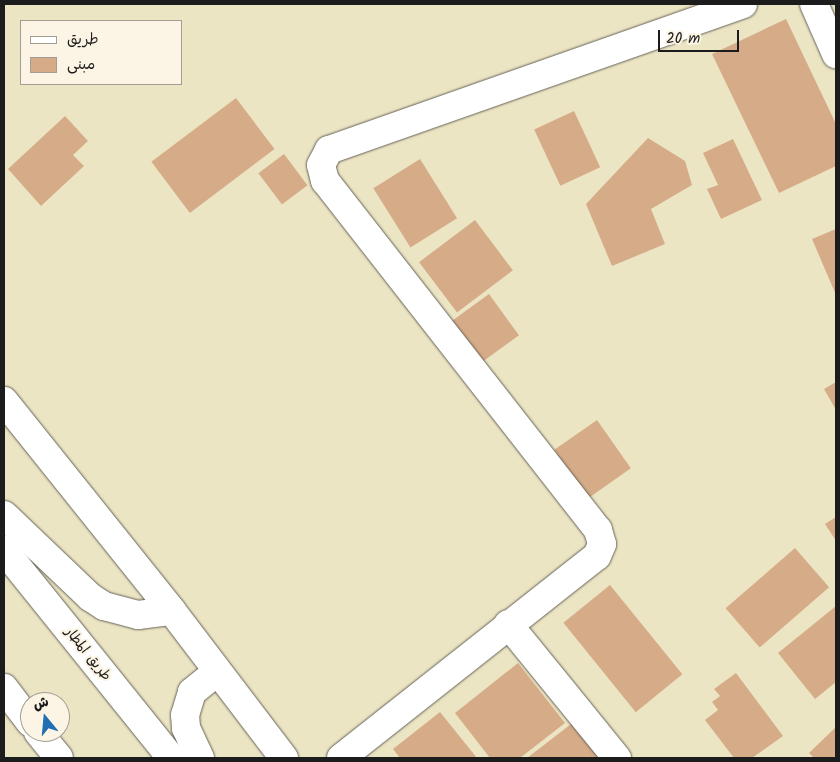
<!DOCTYPE html>
<meta charset="utf-8">
<style>
body{margin:0}
#map{position:relative;width:840px;height:762px;overflow:hidden;background:#ece5c4;font-family:Kalam,"Playpen Sans Arabic",sans-serif}
div>[style]{position:absolute}
[style*='--x']{left:calc(var(--x)*1px);top:calc(var(--y)*1px);width:calc(var(--w)*1px);rotate:calc(var(--a)*1deg)}
.building>*{inset:0;background:#d6ac88;transform-origin:0 0}
.roads{filter:drop-shadow(0 0 1px #656257) drop-shadow(0 0 1px #656257)}
.street>*{height:28px;margin:-14px;padding:0 14px;transform-origin:14px;border-radius:14px;background:#fff}
.secondary>*{height:28px;margin:-14px;padding:0 14px;transform-origin:14px;border-radius:14px;background:#fff}
.highway>*{height:28px;margin:-14px;padding:0 14px;transform-origin:14px;border-radius:14px;background:#fff}
span{translate:-50% -50%;white-space:nowrap;text-align:center;line-height:1.15;-webkit-text-stroke:4.5px #fcf5e5;paint-order:stroke}
.street-label{font-size:14px;color:#1c1c1c}
.frame{position:absolute;inset:0;border:5px solid #1c1c1c;pointer-events:none}
.legend{position:absolute;left:20px;top:20px;width:162px;height:65px;box-sizing:border-box;background:#fcf5e5;border:1px solid #a29e95;margin:0;padding:6px 9px;list-style:none;font-size:15px;color:#1c1c1c}
.legend li{display:flex;align-items:center;gap:10px;height:25px}
.legend b{width:25px;border:1px solid #a29e95}
.north{position:absolute;left:20px;top:692px;width:50px;height:50px;box-sizing:border-box;background:#fcf5e5;border:1px solid #a29e95;border-radius:50%;rotate:343deg;font-size:14px;font-weight:700;line-height:20px;text-align:center;color:#1c1c1c}
.north::after{content:'';display:block;margin:auto;width:18px;height:22px;background:#1f6fb2;clip-path:polygon(50% 0,100% 100%,50% 72%,0 100%)}
.scale{position:absolute;left:658px;top:30px;width:81px;height:22px;box-sizing:border-box;border:2px solid #1c1c1c;border-top:0;padding-left:6px;font-size:15px;line-height:18px;white-space:nowrap;color:#1c1c1c;-webkit-text-stroke:4px #fcf5e5;paint-order:stroke}
</style>
<div id="map">
<div class="building">
<div style="clip-path:polygon(786px 19px,836px 124px,836px 166px,779px 193px,712px 54px)"></div>
<div style="left:236px;top:98px;width:64px;height:106px;rotate:53deg"></div>
<div style="left:574px;top:111px;width:62px;height:44px;rotate:65deg"></div>
<div style="clip-path:polygon(65px 116px,88px 141px,73px 155px,84px 166px,41px 206px,8px 169px)"></div>
<div style="clip-path:polygon(648px 138px,685px 161px,692px 185px,651px 209px,665px 244px,612px 266px,586px 204px)"></div>
<div style="clip-path:polygon(733px 139px,762px 200px,721px 219px,707px 189px,718px 185px,703px 153px)"></div>
<div style="left:284px;top:154px;width:39px;height:32px;rotate:53deg"></div>
<div style="left:420px;top:159px;width:70px;height:55px;rotate:58deg"></div>
<div style="left:475px;top:220px;width:63px;height:70px;rotate:53deg"></div>
<div style="clip-path:polygon(836px 229px,836px 295px,812px 239px)"></div>
<div style="left:489px;top:294px;width:51px;height:46px;rotate:54deg"></div>
<div style="clip-path:polygon(836px 382px,836px 410px,824px 389px)"></div>
<div style="left:597px;top:420px;width:59px;height:52px;rotate:55deg"></div>
<div style="clip-path:polygon(836px 517px,836px 541px,825px 524px)"></div>
<div style="left:795px;top:548px;width:52px;height:92px;rotate:49deg"></div>
<div style="left:610px;top:585px;width:115px;height:60px;rotate:51deg"></div>
<div style="clip-path:polygon(836px 606px,836px 682px,815px 699px,778px 653px)"></div>
<div style="clip-path:polygon(518px 663px,565px 723px,520px 758px,490px 758px,455px 713px)"></div>
<div style="clip-path:polygon(736px 673px,783px 736px,752px 758px,734px 758px,705px 720px,718px 710px,712px 702px,720px 696px,714px 689px)"></div>
<div style="clip-path:polygon(440px 712px,477px 758px,400px 758px,393px 749px)"></div>
<div style="clip-path:polygon(575px 721px,605px 758px,527px 758px)"></div>
<div style="clip-path:polygon(836px 727px,836px 758px,814px 758px,809px 753px)"></div>
</div>
<div class="roads">
<div class="street">
<div style="--x:814;--y:4;--w:55;--a:66.3"></div>
<div style="--x:508;--y:624;--w:173;--a:50.9"></div>
<div style="--x:341;--y:758;--w:326;--a:-38.3"></div>
<div style="--x:597;--y:556;--w:13;--a:-67"></div>
<div style="--x:602;--y:544;--w:15;--a:-106"></div>
<div style="--x:598;--y:530;--w:443;--a:-128"></div>
<div style="--x:325;--y:181;--w:16;--a:-104"></div>
<div style="--x:321;--y:165;--w:17;--a:-62"></div>
<div style="--x:329;--y:150;--w:439;--a:-19.4"></div>
</div>
<div class="secondary">
<div style="--x:4;--y:401;--w:269;--a:51.3"></div>
<div style="--x:172;--y:611;--w:185;--a:52.7"></div>
</div>
<div class="highway">
<div style="--x:4;--y:515;--w:119;--a:43.6"></div>
<div style="--x:90;--y:597;--w:17;--a:33"></div>
<div style="--x:104;--y:606;--w:35;--a:15"></div>
<div style="--x:138;--y:615;--w:34;--a:-7"></div>
<div style="--x:4;--y:550;--w:267;--a:51.2"></div>
<div style="--x:4;--y:688;--w:43;--a:52.6"></div>
<div style="--x:38;--y:732;--w:33;--a:51"></div>
<div style="--x:200;--y:758;--w:33;--a:-115"></div>
<div style="--x:186;--y:728;--w:13;--a:-94"></div>
<div style="--x:185;--y:715;--w:24;--a:-73"></div>
<div style="--x:192;--y:692;--w:32;--a:-39"></div>
</div>
</div>
<div class="street-label">
<span style="left:88px;top:654px;rotate:51deg">طريق المطار</span>
</div>
<div class="frame"></div>
<ul class="legend">
<li><b style="height:6px;background:#fff"></b>طريق</li>
<li><b style="height:14px;background:#d6ac88"></b>مبنى</li>
</ul>
<div class="north">ش</div>
<div class="scale">20 m</div>
</div>
